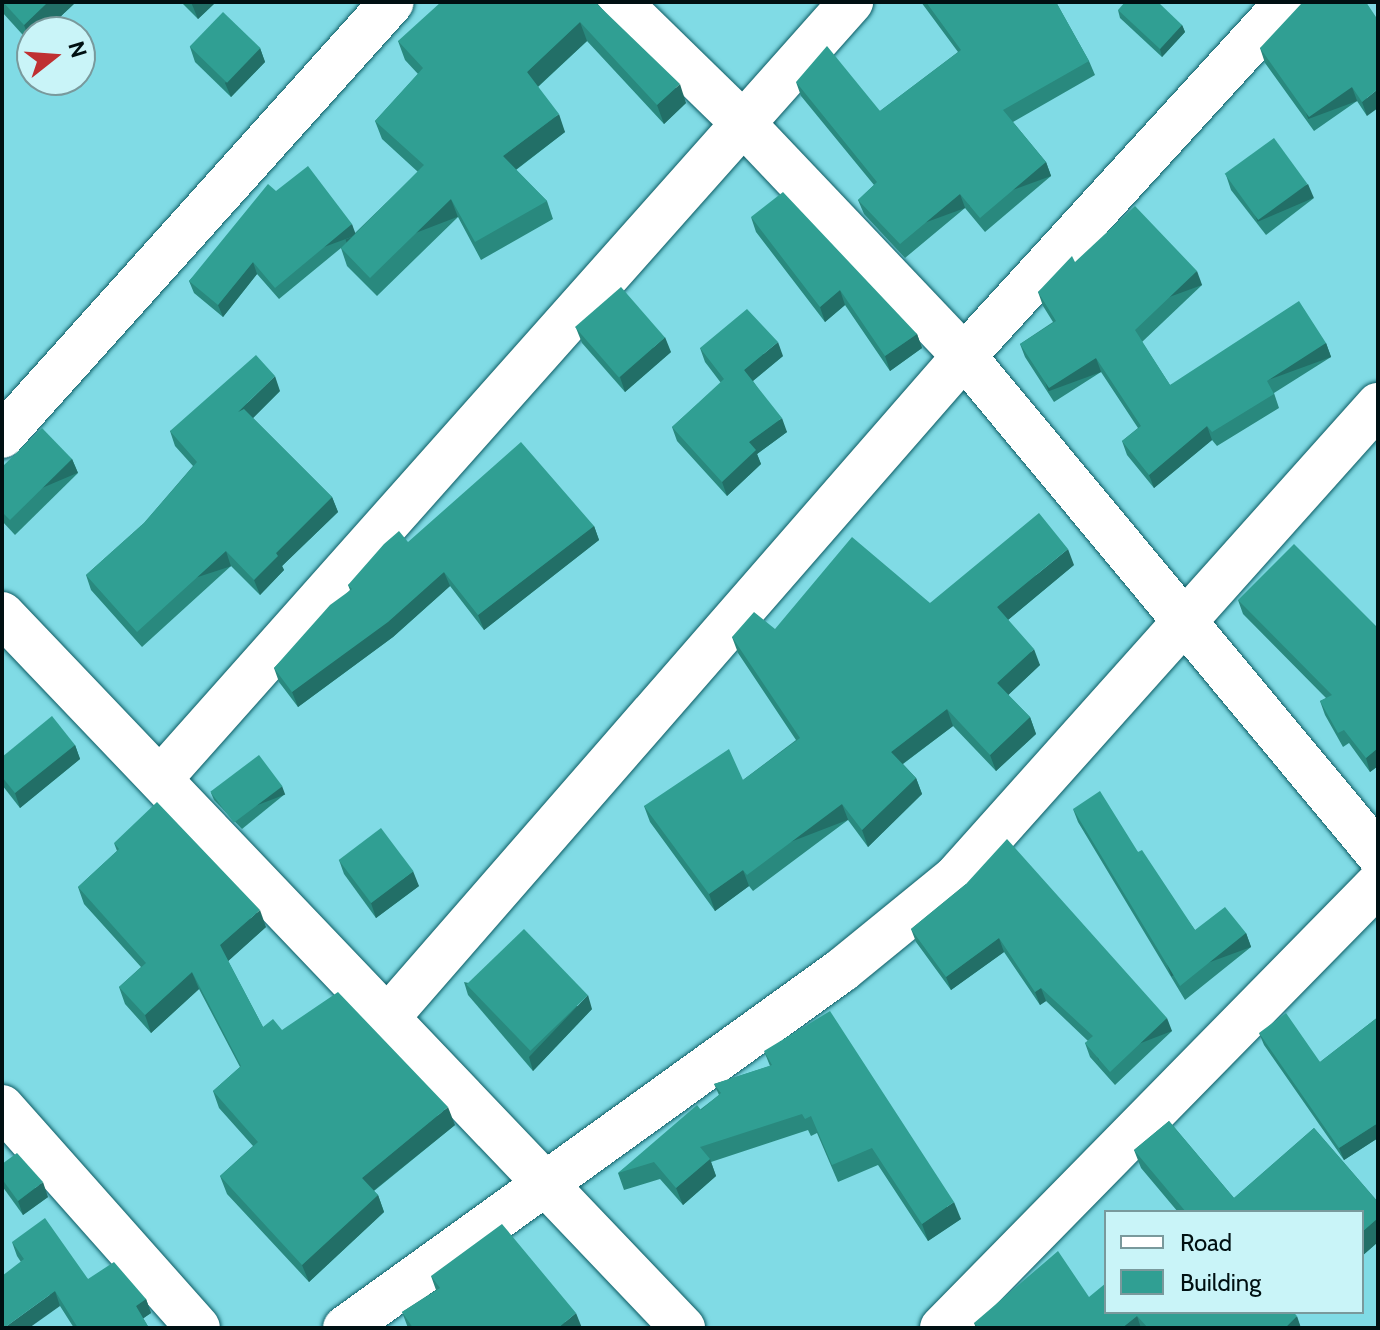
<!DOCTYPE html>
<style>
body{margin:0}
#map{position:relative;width:1380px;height:1330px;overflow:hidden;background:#80dbe5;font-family:Cabin,sans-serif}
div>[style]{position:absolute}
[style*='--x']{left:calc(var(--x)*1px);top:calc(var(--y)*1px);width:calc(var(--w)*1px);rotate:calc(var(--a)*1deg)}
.roads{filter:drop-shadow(0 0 2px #0c5b63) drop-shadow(0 0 2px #0c5b63)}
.minor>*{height:44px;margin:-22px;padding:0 22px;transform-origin:22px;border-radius:22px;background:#fff}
.wall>*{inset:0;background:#29897e}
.shaded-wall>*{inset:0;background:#226f67;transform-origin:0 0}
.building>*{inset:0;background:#309f93;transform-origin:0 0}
span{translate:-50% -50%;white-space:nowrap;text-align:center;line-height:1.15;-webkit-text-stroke:8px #c9f4f8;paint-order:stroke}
.frame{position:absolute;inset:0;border:4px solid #001012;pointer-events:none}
.legend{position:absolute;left:1104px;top:1210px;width:260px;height:104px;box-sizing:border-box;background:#c9f4f8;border:2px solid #79999c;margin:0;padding:10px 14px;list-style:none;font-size:24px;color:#001012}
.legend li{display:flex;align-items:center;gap:16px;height:40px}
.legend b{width:40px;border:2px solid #79999c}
.north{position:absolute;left:16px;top:16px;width:80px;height:80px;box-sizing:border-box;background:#c9f4f8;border:2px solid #79999c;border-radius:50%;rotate:73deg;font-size:22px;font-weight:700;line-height:32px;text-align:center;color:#001012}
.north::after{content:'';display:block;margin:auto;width:28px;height:36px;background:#bf3032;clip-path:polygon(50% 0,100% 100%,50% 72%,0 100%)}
</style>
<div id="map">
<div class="roads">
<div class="minor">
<div style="--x:619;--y:2;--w:172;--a:44.3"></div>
<div style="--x:742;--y:122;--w:323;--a:46.5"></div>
<div style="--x:964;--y:356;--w:648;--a:50.26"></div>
<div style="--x:2;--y:436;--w:583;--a:-48.06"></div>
<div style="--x:2;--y:614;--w:987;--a:46.36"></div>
<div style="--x:160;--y:779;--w:1040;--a:-48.35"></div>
<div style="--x:387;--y:1018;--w:878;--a:-48.92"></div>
<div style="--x:964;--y:356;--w:479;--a:-47.6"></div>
<div style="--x:2;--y:1107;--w:295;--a:48.4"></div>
<div style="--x:345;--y:1328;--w:613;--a:-35.77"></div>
<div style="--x:842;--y:970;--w:146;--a:-39.2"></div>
<div style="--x:955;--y:878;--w:635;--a:-48.19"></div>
<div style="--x:942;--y:1328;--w:622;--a:-45.52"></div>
</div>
</div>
<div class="wall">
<div style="clip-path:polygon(2px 2px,76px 2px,44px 32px,32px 32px,31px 44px,2px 12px)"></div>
<div style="clip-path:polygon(181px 2px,216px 2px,198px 19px)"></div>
<div style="clip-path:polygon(596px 2px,686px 103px,664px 124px,587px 41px,538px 87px,565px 132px,516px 170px,547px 201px,553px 219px,481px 260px,458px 217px,377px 296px,347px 266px,341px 248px,279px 299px,257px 274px,223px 317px,194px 293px,189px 281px,276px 191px,355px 233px,418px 172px,382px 139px,375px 121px,418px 74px,405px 60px,398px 41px)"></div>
<div style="clip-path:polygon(921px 2px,1056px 2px,1089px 61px,1095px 75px,1013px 122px,1046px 162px,1051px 176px,985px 232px,965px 208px,905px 258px,864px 214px,858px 200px,874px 185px,801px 96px,796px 82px,880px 111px,958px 52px)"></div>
<div style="clip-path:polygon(1366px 2px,1367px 116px,1357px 101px,1314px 131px,1265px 63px,1260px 48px)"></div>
<div style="clip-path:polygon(1118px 10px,1182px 25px,1185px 32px,1162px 57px,1120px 18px)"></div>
<div style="clip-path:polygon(190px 47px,260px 48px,265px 62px,231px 97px,195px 62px)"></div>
<div style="clip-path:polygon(1226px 175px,1314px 198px,1266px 235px,1231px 190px)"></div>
<div style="clip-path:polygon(751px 217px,917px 334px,922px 348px,890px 371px,845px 305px,825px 322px,756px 232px)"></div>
<div style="clip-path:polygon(1075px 262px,1202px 285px,1142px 342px,1170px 385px,1326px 343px,1331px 357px,1274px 393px,1279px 408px,1217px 446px,1212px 440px,1154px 488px,1127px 455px,1122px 441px,1138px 428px,1101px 372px,1054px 402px,1025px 357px,1020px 344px,1053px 322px,1043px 306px,1038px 292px)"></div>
<div style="clip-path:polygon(576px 328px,671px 352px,625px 392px,582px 343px)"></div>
<div style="clip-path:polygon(700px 348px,783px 356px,753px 381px,787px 432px,757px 454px,761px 464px,727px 496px,677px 441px,672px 427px,721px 383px,705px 362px)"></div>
<div style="clip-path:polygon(280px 391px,253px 418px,332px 497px,338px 512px,282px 566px,284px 570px,260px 595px,231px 566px,142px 647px,91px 590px,86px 575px,144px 523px,193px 466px,175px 446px,170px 431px)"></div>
<div style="clip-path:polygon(72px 459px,78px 473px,15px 535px,2px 521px,2px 467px)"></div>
<div style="clip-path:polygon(594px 526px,599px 540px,484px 630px,450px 586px,393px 637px,298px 707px,279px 682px,274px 668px,350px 590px,348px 585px,408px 542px)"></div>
<div style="clip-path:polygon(1074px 565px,1008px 620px,1040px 665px,1008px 695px,1030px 717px,1036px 734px,996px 771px,953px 726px,903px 764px,916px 778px,922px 794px,868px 847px,848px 820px,753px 891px,749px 886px,715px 911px,650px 822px,644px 806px,743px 780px,796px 740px,738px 653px,732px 637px,930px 603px)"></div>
<div style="clip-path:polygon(1238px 600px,1378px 628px,1378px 766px,1370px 772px,1349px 743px,1343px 747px,1325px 715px,1320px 701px,1326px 698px,1243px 614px)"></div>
<div style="clip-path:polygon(75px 745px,80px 759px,20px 808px,2px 785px,2px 757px)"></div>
<div style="clip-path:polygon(211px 793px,285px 794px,242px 829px,214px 800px)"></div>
<div style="clip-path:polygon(1073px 809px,1138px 852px,1195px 930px,1246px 933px,1251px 947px,1185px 1000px,1078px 822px)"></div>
<div style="clip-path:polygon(114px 843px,266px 927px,228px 961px,263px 1027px,282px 1030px,455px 1125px,374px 1191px,378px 1195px,384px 1212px,309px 1282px,227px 1194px,220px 1176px,253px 1146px,219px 1108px,213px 1091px,240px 1067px,199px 989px,151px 1033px,125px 1004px,119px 987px,141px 967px,84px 904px,78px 887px,117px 851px)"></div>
<div style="clip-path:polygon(339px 860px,419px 886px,376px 918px,344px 874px)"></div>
<div style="clip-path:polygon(966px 884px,1172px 1031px,1115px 1085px,1090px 1057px,1085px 1043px,1088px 1041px,1046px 1001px,1040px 1005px,1004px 952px,951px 990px,916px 942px,911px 929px)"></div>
<div style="clip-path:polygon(464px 982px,592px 1009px,533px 1071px,468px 995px)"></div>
<div style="clip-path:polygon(1378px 1017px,1378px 1138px,1344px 1160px,1264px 1045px,1259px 1033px,1320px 1062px)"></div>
<div style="clip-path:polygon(764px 1051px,961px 1219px,928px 1241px,878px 1165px,838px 1182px,817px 1133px,811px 1136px,808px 1130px,711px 1162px,716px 1176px,683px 1205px,660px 1179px,624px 1190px,618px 1173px,719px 1095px,714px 1084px,770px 1066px)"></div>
<div style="clip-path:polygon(1169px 1121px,1234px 1198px,1314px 1128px,1378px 1202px,1378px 1242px,1362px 1256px,1362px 1212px,1178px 1212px,1141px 1168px,1134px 1150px)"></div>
<div style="clip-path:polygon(2px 1164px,48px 1197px,23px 1215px,2px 1186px)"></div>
<div style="clip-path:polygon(12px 1242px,88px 1279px,146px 1299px,151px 1313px,143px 1318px,149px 1328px,74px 1328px,60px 1306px,21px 1262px,17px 1256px)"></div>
<div style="clip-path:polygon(431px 1276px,582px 1328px,408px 1328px,402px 1312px,436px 1290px)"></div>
<div style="clip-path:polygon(1089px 1297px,1106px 1312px,1298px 1312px,1295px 1314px,1301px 1328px,976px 1328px,974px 1323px)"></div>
</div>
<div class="shaded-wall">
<div style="clip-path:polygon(48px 2px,76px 2px,44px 32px,32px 32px,32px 43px,31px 44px,24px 25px)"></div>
<div style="clip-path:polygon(191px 2px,216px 2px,198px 19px)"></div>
<div style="clip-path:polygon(580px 22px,587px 41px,533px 91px,527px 72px)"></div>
<div style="clip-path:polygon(1182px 25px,1185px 32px,1162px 57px,1160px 49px)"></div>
<div style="clip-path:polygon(260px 48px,265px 62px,231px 97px,225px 83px)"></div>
<div style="clip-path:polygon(680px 84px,686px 103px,664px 124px,657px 105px)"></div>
<div style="left:1352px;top:87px;width:15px;height:52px;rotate:70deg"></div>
<div style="clip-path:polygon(1378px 89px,1378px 108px,1367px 116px,1362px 102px)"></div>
<div style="clip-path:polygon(559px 114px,565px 132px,510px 174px,503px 156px)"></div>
<div style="left:1046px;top:162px;width:15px;height:87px;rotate:70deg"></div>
<div style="left:1308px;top:184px;width:15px;height:61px;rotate:67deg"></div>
<div style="left:960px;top:194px;width:15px;height:78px;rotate:70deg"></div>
<div style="left:451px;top:199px;width:19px;height:113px;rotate:69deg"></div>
<div style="left:352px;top:224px;width:12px;height:100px;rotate:70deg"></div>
<div style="clip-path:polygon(253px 262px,257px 274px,223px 317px,218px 305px)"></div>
<div style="left:1197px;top:271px;width:15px;height:86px;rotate:70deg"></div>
<div style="clip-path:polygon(840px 290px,845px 305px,825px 322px,820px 307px)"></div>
<div style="clip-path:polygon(917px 334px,922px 348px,890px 371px,885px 356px)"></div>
<div style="clip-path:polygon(665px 337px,671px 352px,625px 392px,620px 377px)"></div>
<div style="clip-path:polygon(778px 342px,783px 356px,749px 384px,744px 370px)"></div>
<div style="left:1326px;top:343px;width:15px;height:70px;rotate:70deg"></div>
<div style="left:1096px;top:358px;width:15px;height:56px;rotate:70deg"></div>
<div style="clip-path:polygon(275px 376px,280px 391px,244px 427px,238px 412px)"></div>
<div style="clip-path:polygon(782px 418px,787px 432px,757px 454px,761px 464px,727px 496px,722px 482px,749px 442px)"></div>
<div style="clip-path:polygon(1207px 426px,1212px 440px,1154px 488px,1149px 475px)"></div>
<div style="left:72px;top:459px;width:15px;height:87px;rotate:67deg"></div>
<div style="clip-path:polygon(332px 497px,338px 512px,282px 566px,284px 570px,260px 595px,254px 580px,276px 553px)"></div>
<div style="clip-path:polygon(594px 526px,599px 540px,484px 630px,478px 615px)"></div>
<div style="clip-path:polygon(1068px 549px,1074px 565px,1003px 624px,997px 607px)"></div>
<div style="left:226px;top:551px;width:16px;height:120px;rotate:72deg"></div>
<div style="clip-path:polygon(444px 572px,450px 586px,393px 637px,298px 707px,292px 692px)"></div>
<div style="clip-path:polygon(1034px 649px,1040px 665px,1003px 700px,997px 683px)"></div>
<div style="clip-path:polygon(947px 709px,953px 726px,897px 768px,891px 752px)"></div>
<div style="clip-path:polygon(1030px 717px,1036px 734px,996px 771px,990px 755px)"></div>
<div style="clip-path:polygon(75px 745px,80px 759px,20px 808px,15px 793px)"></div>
<div style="clip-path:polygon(1378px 748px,1378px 766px,1370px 772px,1366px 758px)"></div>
<div style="clip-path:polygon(916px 778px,922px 794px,868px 847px,862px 830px)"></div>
<div style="left:282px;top:786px;width:9px;height:55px;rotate:69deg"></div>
<div style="left:842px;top:804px;width:17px;height:119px;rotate:69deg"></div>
<div style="clip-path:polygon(743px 870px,749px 886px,715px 911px,709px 894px)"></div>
<div style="clip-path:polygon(413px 871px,419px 886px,376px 918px,371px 903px)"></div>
<div style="clip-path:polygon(260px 910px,266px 927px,226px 963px,220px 945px)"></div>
<div style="left:1246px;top:933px;width:15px;height:85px;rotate:70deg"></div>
<div style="clip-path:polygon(999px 938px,1004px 952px,951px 990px,946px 977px)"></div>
<div style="clip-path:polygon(192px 972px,199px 989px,151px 1033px,145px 1015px)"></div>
<div style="clip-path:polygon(1041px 988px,1046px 1001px,1040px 1005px,1035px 992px)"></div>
<div style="clip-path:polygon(588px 995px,592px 1009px,533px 1071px,529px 1057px)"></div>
<div style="left:1167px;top:1018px;width:14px;height:79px;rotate:69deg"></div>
<div style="clip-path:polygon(448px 1107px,455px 1125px,368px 1195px,362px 1178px)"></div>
<div style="clip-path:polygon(1378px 1123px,1378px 1138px,1344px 1160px,1339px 1148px)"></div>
<div style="clip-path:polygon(710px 1159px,716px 1176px,683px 1205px,676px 1188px)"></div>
<div style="clip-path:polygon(43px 1182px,48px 1197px,23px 1215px,18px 1201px)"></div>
<div style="clip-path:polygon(378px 1195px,384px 1212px,309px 1282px,302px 1265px)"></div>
<div style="clip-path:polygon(954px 1202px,961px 1219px,928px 1241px,922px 1224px)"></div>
<div style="clip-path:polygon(1378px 1218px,1378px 1242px,1362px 1256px,1362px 1232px)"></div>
<div style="clip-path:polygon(55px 1291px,60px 1306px,29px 1328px,4px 1328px)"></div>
<div style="clip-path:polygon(146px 1299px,151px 1313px,141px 1320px,136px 1306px)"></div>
<div style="clip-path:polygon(576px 1313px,582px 1328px,558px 1328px)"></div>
<div style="clip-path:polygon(1137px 1316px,1141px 1328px,1122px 1328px)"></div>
<div style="clip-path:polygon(1297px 1316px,1301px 1328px,1285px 1328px)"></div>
</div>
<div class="building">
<div style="clip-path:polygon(3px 2px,48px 2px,24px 25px)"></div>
<div style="clip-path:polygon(441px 2px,595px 2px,680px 84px,657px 105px,580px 22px,527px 72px,559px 114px,503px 156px,547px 201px,475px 242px,451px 199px,370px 278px,341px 248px,424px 165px,375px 121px,423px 68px,398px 41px)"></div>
<div style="clip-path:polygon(926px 2px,1056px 2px,1089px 61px,1003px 110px,1046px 162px,980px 218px,960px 194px,900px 244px,858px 200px,877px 182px,796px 82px,827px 46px,880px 111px,961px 50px)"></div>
<div style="clip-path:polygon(1125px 2px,1158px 2px,1182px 25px,1160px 49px,1118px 10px)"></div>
<div style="clip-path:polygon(1301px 2px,1366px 2px,1378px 20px,1378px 89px,1362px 102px,1352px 87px,1309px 117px,1260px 48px,1301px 4px)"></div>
<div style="left:223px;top:12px;width:52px;height:48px;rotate:44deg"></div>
<div style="left:1274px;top:138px;width:57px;height:61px;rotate:54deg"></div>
<div style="clip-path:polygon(308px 166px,352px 224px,275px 288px,253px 262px,218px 305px,189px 281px,268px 184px,276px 191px)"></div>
<div style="clip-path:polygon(783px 192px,917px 334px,885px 356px,840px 290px,820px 307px,751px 217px)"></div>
<div style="clip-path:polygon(1135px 206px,1197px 271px,1135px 330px,1170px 385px,1299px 301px,1326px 343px,1267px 381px,1274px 394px,1212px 432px,1207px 426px,1149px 475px,1122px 441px,1141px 426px,1096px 358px,1049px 388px,1020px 344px,1056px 321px,1038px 292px,1072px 256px,1075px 262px)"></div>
<div style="left:621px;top:287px;width:67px;height:61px;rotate:49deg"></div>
<div style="clip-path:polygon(747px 309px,778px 342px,744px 370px,782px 418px,749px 442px,756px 450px,722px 482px,672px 427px,724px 379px,700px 348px)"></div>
<div style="clip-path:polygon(256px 355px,275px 376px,238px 412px,244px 409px,332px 497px,276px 553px,278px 556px,254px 580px,226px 551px,137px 632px,86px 575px,144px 523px,197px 462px,170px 431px)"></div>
<div style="clip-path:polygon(42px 428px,72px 459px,10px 520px,2px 512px,2px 467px)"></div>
<div style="clip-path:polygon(521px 442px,594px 526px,478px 615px,444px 572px,388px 622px,292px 692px,274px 668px,330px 605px,352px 589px,348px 585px,384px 544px,399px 531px,408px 542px)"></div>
<div style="clip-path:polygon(1039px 513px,1068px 549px,997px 607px,1034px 649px,997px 683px,1030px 717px,990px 755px,947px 709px,891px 752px,916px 778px,862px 830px,842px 804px,747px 875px,743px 870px,709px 894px,644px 806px,729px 749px,743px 780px,800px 738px,732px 637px,754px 612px,775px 629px,852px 537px,930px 603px)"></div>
<div style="clip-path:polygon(1294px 544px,1378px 628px,1378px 748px,1366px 758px,1344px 730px,1338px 733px,1320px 701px,1332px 695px,1238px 600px)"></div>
<div style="clip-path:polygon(52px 716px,75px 745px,15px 793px,2px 777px,2px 757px)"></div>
<div style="left:259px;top:755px;width:39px;height:61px;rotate:53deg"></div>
<div style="clip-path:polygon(1100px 791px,1138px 852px,1142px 850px,1195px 930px,1225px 907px,1246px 933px,1180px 986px,1073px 809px)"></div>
<div style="clip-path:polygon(157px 802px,260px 910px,220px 945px,263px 1027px,273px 1019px,282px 1030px,338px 992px,448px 1107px,362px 1178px,378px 1195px,302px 1265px,220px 1176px,258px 1142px,213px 1091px,241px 1066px,192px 972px,145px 1015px,119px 987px,146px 963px,78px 887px,119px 849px,114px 843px)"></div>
<div style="left:381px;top:828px;width:54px;height:53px;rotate:53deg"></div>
<div style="clip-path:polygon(1007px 839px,1167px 1018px,1110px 1072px,1085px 1043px,1093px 1036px,1041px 988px,1035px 992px,999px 938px,946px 977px,911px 929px,966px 884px)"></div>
<div style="left:524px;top:929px;width:92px;height:80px;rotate:46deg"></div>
<div style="clip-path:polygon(830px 1011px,954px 1202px,922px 1224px,872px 1148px,832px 1165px,811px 1116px,805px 1119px,802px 1114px,700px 1147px,710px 1159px,676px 1188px,654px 1162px,618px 1173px,697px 1105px,701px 1110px,721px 1093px,714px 1084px,772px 1065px,764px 1051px)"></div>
<div style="clip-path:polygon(1286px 1013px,1320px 1062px,1378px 1017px,1378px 1123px,1339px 1148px,1259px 1033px)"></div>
<div style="clip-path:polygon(1169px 1121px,1234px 1198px,1314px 1128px,1378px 1202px,1378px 1218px,1362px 1232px,1362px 1212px,1186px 1212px,1134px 1150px)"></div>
<div style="clip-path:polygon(17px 1153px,43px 1182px,18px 1201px,2px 1179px,2px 1164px)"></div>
<div style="clip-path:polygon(45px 1218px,88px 1279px,114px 1262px,146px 1299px,136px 1306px,149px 1328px,78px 1328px,55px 1291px,4px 1328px,2px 1328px,2px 1276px,24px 1259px,12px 1242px)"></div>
<div style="clip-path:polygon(502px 1224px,576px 1313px,558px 1328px,413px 1328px,402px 1312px,440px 1288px,431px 1276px)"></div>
<div style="clip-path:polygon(1058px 1251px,1089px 1297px,1106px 1283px,1106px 1312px,1293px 1312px,1297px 1316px,1285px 1328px,1148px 1328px,1137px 1316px,1122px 1328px,979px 1328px,974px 1323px)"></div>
</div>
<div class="frame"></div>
<ul class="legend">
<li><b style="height:10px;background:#fff"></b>Road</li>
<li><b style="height:22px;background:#309f93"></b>Building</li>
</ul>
<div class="north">N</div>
</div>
